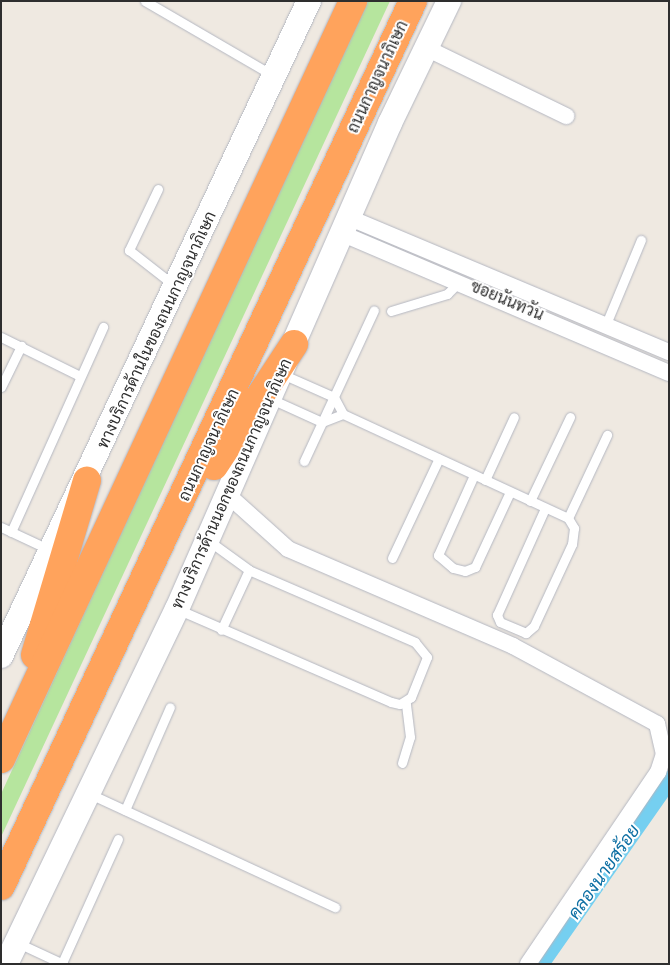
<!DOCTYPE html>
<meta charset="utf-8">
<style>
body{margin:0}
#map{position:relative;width:670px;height:965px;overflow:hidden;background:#efe9e1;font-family:Poppins,Sarabun,sans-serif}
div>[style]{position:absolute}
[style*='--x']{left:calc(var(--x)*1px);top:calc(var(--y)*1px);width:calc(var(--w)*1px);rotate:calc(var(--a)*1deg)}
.green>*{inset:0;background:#b6e59e}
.canal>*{height:18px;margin:-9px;padding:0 9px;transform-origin:9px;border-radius:9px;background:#75cff0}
.roads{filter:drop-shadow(0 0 1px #b4b7c1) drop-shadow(0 0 1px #b4b7c1)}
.lane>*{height:9px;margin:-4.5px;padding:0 4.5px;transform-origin:4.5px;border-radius:4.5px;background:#fff}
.street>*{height:16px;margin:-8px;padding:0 8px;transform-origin:8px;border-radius:8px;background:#fff}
.secondary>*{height:24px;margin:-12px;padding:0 12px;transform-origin:12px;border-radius:12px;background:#fff}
.highway>*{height:28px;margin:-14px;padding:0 14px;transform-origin:14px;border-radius:14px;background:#ffa35c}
span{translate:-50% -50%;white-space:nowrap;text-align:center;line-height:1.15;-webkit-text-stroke:4px #fff;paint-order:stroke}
.street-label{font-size:16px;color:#2e2e2e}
.water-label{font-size:18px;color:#0d6fa3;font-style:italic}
.frame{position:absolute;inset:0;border:2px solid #2e2e2e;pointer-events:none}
</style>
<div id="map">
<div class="green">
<div style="clip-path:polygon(366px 1px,390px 1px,1px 837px,1px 794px)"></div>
</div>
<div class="canal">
<div style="--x:540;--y:964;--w:225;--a:-55"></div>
</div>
<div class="roads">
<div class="lane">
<div style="--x:145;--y:1;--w:147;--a:30.2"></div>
<div style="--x:158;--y:189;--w:68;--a:115.4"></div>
<div style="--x:129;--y:250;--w:58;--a:38"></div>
<div style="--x:391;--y:311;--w:59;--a:-16.9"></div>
<div style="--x:447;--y:294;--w:17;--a:-45"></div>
<div style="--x:606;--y:324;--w:91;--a:-67.4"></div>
<div style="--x:1;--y:337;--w:88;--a:26.3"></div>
<div style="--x:282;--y:374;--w:57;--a:23.9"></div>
<div style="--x:334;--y:397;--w:19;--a:62"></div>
<div style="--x:343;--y:414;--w:248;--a:24.8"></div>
<div style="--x:568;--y:518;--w:12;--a:59"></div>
<div style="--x:574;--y:528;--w:16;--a:97"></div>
<div style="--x:572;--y:544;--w:90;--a:114.9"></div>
<div style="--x:534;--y:626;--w:11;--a:139"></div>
<div style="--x:526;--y:633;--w:28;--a:-157"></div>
<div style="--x:500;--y:622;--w:8;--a:-113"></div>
<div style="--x:497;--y:615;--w:117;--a:-65.8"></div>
<div style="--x:1;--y:387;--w:46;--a:-64"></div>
<div style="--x:271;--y:399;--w:56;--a:24.3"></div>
<div style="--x:322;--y:422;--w:22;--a:-21"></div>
<div style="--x:304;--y:461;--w:166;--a:-65.1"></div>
<div style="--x:474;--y:475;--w:88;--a:114.2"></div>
<div style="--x:438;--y:555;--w:20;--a:41"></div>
<div style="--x:453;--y:568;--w:12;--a:14"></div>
<div style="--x:465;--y:571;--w:11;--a:-22"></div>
<div style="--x:475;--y:567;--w:83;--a:-65"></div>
<div style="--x:485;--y:480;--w:69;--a:-65.3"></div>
<div style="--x:530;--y:501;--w:93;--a:-64.5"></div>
<div style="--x:568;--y:518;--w:92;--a:-64.8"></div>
<div style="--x:1;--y:527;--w:54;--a:25.1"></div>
<div style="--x:11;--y:532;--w:225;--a:-65.8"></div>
<div style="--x:209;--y:541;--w:49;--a:35.9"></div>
<div style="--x:249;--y:570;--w:66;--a:115"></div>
<div style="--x:392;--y:558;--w:110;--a:-64.8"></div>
<div style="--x:177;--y:609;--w:233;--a:23.5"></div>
<div style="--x:391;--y:702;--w:9;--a:13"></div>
<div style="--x:400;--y:704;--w:13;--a:-32"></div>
<div style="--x:411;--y:697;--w:43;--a:-68.2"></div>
<div style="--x:427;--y:657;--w:19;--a:-129"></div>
<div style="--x:415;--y:642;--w:181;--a:-156.6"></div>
<div style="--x:402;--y:763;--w:27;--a:-73"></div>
<div style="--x:410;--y:737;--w:35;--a:-97"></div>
<div style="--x:90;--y:794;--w:270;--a:24.8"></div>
<div style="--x:125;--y:810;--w:112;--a:-66.4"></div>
<div style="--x:18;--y:943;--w:50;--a:25"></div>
<div style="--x:62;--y:963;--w:136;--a:-65.7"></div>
</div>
<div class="street">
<div style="--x:426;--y:48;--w:156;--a:25.9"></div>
<div style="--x:350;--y:218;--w:346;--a:22.8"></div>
<div style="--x:343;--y:234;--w:354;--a:23.1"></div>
<div style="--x:229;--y:496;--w:79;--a:41.9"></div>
<div style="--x:288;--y:549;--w:245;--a:23.3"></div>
<div style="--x:513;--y:646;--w:164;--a:28.4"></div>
<div style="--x:657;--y:724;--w:31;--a:77"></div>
<div style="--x:664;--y:754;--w:19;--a:108"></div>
<div style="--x:658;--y:772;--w:232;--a:124.1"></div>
</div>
<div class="secondary">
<div style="--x:1;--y:656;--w:724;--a:-64.82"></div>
<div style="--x:6;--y:964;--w:394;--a:-64.3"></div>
<div style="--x:177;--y:609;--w:531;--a:-66.33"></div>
<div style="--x:390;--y:123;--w:136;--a:-64.2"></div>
</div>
<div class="highway">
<div style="--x:214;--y:466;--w:146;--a:-56.7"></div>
<div style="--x:35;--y:655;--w:182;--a:-73.4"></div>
<div style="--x:1;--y:759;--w:836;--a:-65.09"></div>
<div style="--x:1;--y:886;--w:976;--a:-65.04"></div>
</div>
</div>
<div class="street-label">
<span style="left:378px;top:77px;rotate:-65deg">ถนนกาญจนาภิเษก</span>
<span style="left:507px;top:301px;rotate:23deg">ซอยนันทวัน</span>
<span style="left:157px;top:330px;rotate:-65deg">ทางบริการด้านในของถนนกาญจนาภิเษก</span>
<span style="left:209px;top:445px;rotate:-65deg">ถนนกาญจนาภิเษก</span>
<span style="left:232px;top:484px;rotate:-66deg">ทางบริการด้านนอกของถนนกาญจนาภิเษก</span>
</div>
<div class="water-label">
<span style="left:604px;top:872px;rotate:-55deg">คลองนายสร้อย</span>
</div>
<div class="frame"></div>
</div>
